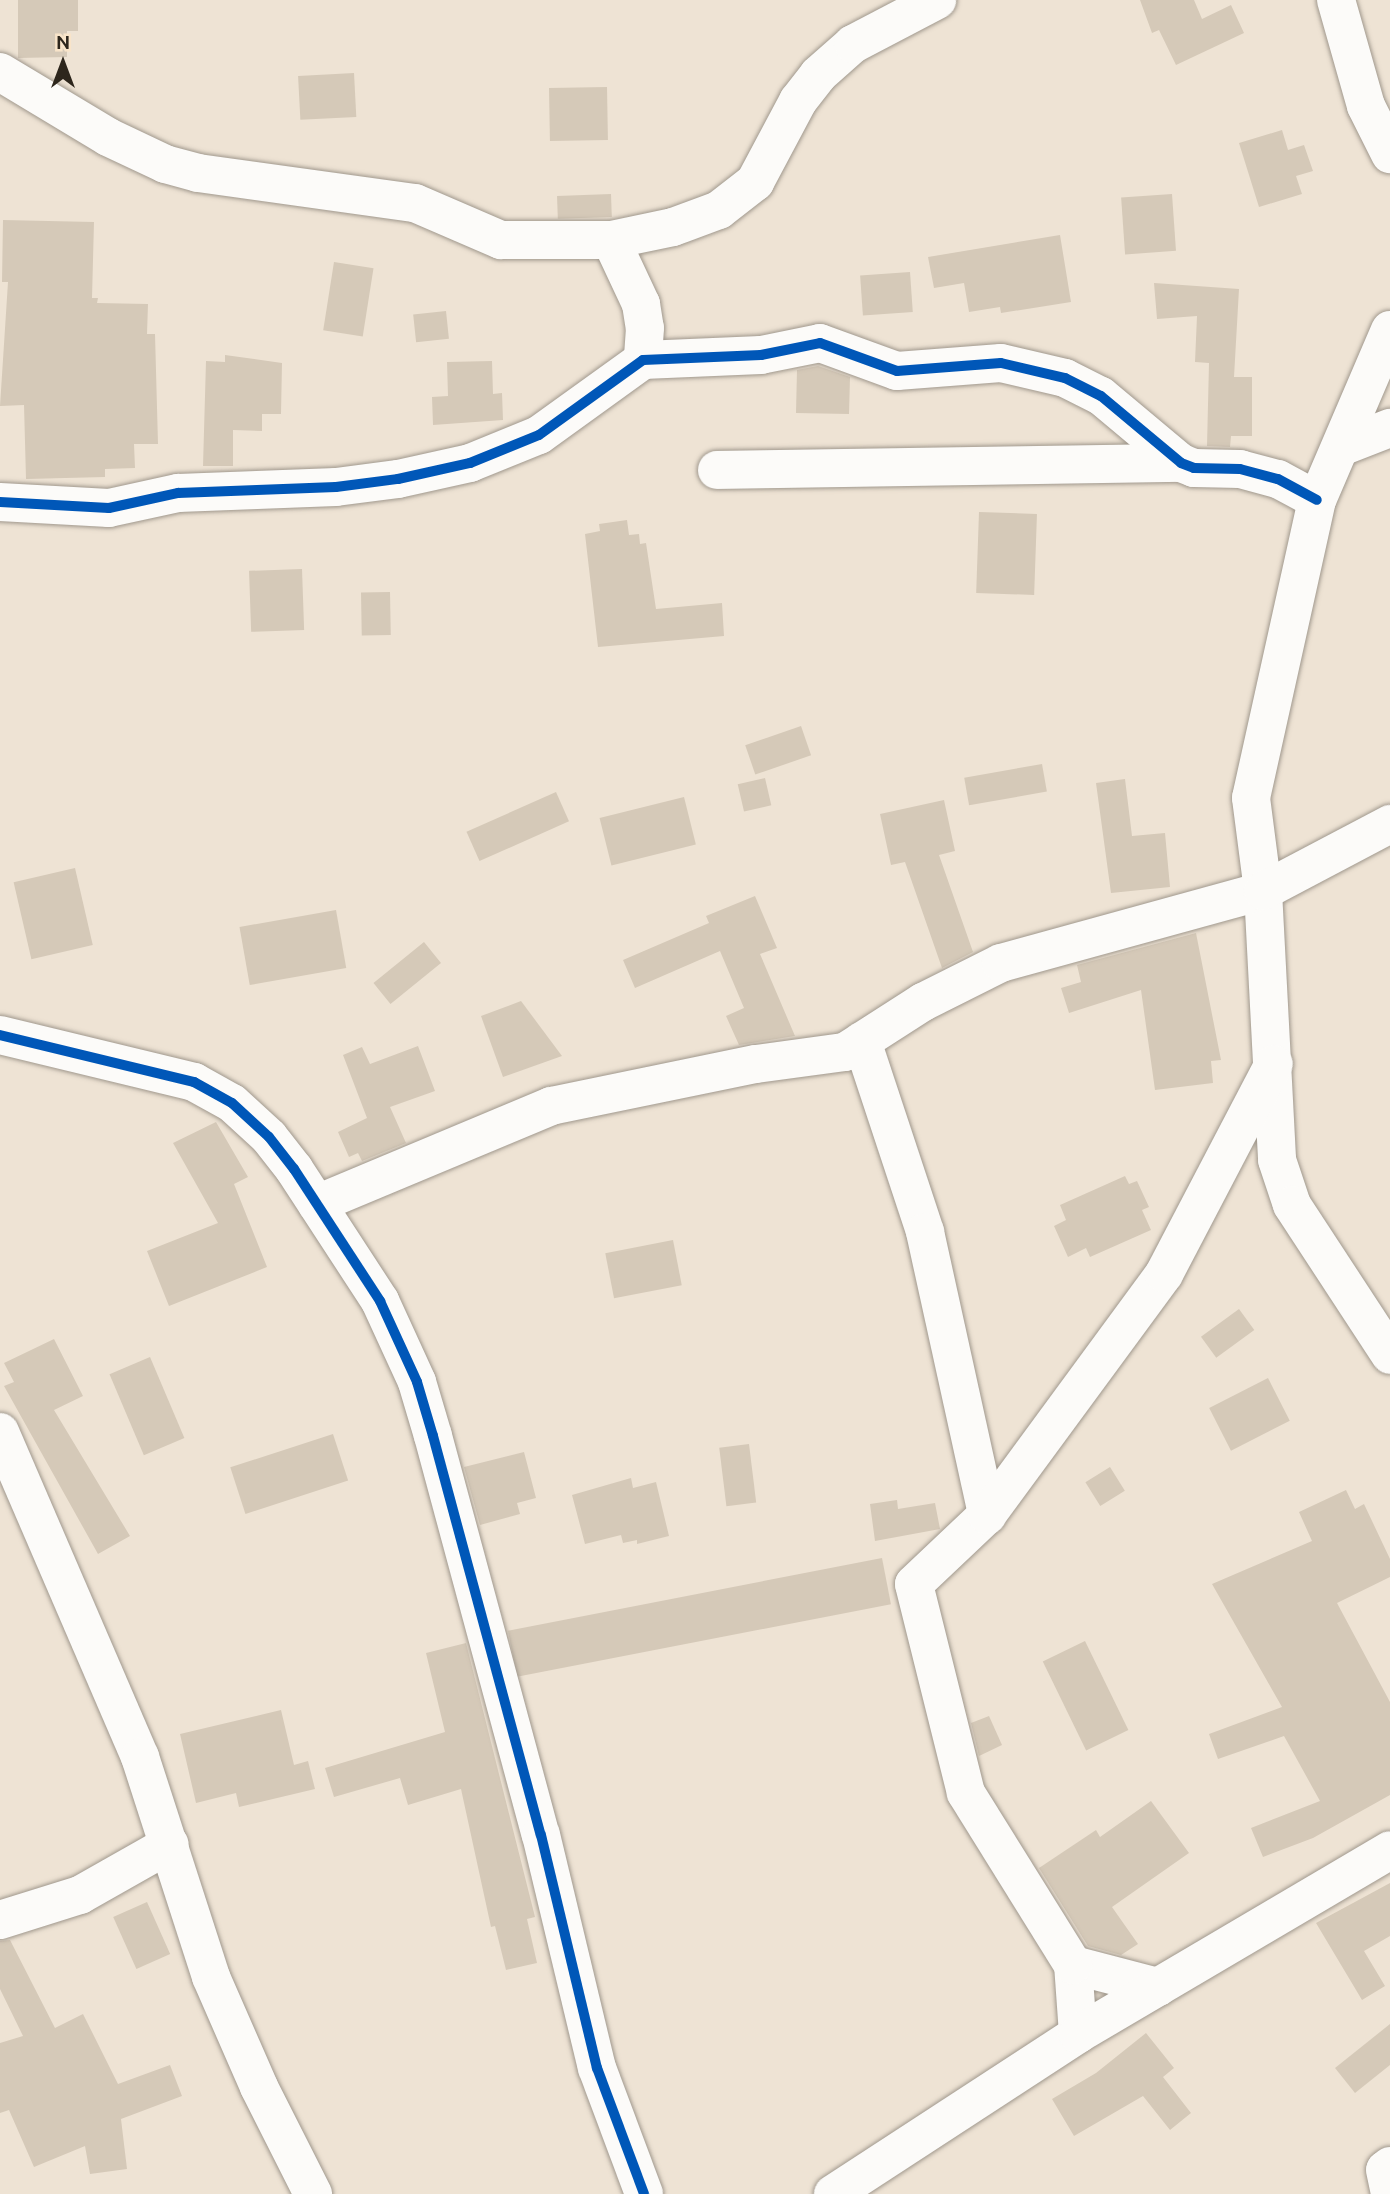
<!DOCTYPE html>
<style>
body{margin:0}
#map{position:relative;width:1390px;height:2194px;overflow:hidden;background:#eee3d4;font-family:Ubuntu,sans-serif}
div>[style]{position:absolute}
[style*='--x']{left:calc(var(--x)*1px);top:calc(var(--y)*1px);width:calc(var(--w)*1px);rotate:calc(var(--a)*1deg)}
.building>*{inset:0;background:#d5c9b8;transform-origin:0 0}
.roads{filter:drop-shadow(0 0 2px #a0988d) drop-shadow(0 0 2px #a0988d)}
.minor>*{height:38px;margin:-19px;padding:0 19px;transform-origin:19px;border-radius:19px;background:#fcfbf9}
.cycleway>*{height:10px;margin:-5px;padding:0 5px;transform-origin:5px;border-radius:5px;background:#0057b8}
span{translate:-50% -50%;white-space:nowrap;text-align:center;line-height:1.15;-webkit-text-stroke:5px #f8e4c9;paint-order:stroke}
.north{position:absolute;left:28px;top:28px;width:70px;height:70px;-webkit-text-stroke:5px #f8e4c9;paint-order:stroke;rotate:0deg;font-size:19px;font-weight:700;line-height:28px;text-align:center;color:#2d261c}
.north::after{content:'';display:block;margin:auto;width:24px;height:32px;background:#2d261c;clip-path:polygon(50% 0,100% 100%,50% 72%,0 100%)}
</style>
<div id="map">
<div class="building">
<div style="clip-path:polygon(18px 0,78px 0,78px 31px,67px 31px,67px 57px,18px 58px)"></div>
<div style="clip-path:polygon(1140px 0,1194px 0,1202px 19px,1231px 5px,1244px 33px,1176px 65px,1159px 30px,1152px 33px)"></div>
<div style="left:354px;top:73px;width:44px;height:56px;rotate:87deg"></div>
<div style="left:607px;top:87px;width:53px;height:58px;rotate:89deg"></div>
<div style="clip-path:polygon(1282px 130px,1288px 150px,1304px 145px,1313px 171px,1296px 176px,1302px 194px,1259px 207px,1239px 143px)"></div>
<div style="left:611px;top:194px;width:23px;height:54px;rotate:88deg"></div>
<div style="left:1172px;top:194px;width:57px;height:51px;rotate:86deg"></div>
<div style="clip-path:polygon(3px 220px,94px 222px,92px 298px,98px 298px,97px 303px,148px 304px,147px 334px,155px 334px,158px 444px,134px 444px,135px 468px,105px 469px,105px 477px,26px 479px,24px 405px,0 406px,8px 282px,2px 282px)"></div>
<div style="clip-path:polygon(1060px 235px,1071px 302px,1001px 313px,1000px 307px,969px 312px,964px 283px,934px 288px,928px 257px)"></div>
<div style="left:334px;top:262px;width:40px;height:69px;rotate:9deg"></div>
<div style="left:910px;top:272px;width:40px;height:50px;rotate:86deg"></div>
<div style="clip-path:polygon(1154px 283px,1239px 289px,1234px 377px,1252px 377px,1252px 436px,1231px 436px,1230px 447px,1207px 446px,1209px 363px,1195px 362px,1197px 316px,1157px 319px)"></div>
<div style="left:446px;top:311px;width:28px;height:33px;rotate:84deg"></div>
<div style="clip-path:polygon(225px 355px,282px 363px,281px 414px,262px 414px,262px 431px,233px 430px,233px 466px,203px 466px,206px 361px,225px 362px)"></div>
<div style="clip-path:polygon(492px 361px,493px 394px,502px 393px,503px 420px,433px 425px,432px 397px,448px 396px,447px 362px)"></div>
<div style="clip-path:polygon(818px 366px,850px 377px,849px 414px,796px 413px,797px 370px)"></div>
<div style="left:979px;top:512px;width:58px;height:81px;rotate:2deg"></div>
<div style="clip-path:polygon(627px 520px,629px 535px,639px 534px,640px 544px,646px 543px,656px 609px,722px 603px,724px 636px,598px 647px,585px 534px,600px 531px,599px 524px)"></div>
<div style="left:302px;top:569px;width:61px;height:53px;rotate:88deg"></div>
<div style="left:390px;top:592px;width:43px;height:29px;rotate:89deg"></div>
<div style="left:801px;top:726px;width:31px;height:59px;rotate:71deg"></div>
<div style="left:1042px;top:764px;width:28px;height:79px;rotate:80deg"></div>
<div style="left:765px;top:778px;width:28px;height:28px;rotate:77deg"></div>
<div style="clip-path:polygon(1125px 779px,1132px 836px,1165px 833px,1170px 887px,1111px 893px,1096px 783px)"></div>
<div style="left:556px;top:792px;width:32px;height:98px;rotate:66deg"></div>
<div style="left:684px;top:797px;width:49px;height:87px;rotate:76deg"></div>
<div style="clip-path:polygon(944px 800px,955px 851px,939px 855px,973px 952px,942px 968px,905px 862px,891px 865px,880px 814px)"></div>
<div style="left:75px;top:868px;width:79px;height:63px;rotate:77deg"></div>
<div style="clip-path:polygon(755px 896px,777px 948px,760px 954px,795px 1036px,739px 1045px,726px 1016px,744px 1008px,720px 951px,635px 988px,623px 960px,709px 923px,706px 916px)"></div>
<div style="left:336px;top:910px;width:59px;height:98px;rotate:80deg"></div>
<div style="clip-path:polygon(1196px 933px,1221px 1060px,1211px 1061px,1213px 1083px,1155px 1090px,1141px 990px,1069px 1013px,1061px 988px,1081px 982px,1077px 965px)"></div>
<div style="left:424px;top:942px;width:27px;height:65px;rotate:51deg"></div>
<div style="clip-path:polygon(521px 1001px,562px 1056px,503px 1077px,481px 1016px)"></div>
<div style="clip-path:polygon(418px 1046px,435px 1091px,390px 1107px,406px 1143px,362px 1161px,358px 1153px,349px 1157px,338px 1132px,367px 1118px,343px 1055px,362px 1047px,370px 1064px)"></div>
<div style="clip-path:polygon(216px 1122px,248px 1177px,234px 1184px,267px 1267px,169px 1306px,147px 1251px,218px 1223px,173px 1143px)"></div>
<div style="clip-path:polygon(1125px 1176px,1129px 1184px,1137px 1181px,1149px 1207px,1142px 1210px,1151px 1230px,1090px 1257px,1086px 1248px,1068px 1257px,1054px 1226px,1066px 1220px,1060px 1205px)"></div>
<div style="left:673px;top:1240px;width:46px;height:69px;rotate:79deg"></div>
<div style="left:1239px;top:1309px;width:26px;height:47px;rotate:54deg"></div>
<div style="clip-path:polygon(54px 1339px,83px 1396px,54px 1410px,130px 1536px,98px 1554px,4px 1386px,14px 1382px,4px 1363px)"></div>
<div style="left:150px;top:1357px;width:88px;height:44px;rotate:67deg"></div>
<div style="left:1268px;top:1378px;width:48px;height:66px;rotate:63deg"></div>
<div style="left:333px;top:1434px;width:49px;height:108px;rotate:72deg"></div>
<div style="left:749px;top:1444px;width:59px;height:30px;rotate:83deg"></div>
<div style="clip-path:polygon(524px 1452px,536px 1498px,517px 1503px,520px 1514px,480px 1525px,464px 1467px)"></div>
<div style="left:1110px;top:1467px;width:28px;height:29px;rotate:58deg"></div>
<div style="clip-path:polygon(631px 1478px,633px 1488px,656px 1482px,669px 1536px,637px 1544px,637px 1540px,623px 1543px,621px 1535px,585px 1544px,572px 1495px)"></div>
<div style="clip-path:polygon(1346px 1490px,1355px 1509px,1364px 1504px,1390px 1559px,1390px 1577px,1337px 1603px,1390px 1702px,1390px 1795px,1313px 1838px,1263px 1857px,1251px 1828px,1320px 1801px,1284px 1736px,1218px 1759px,1209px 1734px,1282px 1707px,1212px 1584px,1312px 1541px,1299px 1512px)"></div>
<div style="clip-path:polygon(897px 1500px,898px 1509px,935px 1503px,940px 1529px,875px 1541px,870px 1504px)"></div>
<div style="left:882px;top:1558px;width:47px;height:381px;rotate:79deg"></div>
<div style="left:1085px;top:1641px;width:99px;height:47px;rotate:64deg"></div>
<div style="clip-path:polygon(466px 1643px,535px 1917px,527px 1919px,537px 1963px,506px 1970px,495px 1926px,491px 1927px,461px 1789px,408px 1805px,400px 1778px,334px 1797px,325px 1768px,445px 1732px,426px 1653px)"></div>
<div style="clip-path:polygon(281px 1710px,294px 1765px,308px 1761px,315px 1789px,239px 1807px,236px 1793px,196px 1803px,180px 1734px)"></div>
<div style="clip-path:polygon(989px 1716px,1002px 1745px,979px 1756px,971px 1723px)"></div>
<div style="clip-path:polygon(1151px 1801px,1189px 1853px,1112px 1907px,1138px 1944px,1121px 1955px,1088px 1946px,1039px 1868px,1096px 1830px,1100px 1837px)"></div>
<div style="clip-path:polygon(1390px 1883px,1390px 1936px,1364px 1951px,1385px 1986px,1362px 2000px,1316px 1923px)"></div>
<div style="left:147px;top:1902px;width:57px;height:37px;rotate:66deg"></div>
<div style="clip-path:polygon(10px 1940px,55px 2028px,83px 2014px,118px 2084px,170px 2065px,182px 2096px,121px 2119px,127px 2169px,90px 2174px,85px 2146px,34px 2167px,9px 2110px,0 2113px,0 2043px,23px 2036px,0 1989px,0 1941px)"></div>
<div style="clip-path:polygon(1390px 2024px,1390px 2065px,1355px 2093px,1335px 2068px)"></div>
<div style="clip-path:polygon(1146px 2033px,1174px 2068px,1163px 2077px,1191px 2113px,1170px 2130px,1143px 2096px,1074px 2136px,1052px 2099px,1096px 2073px)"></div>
</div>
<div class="roads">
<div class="minor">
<div style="--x:1336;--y:0;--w:110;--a:74.2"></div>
<div style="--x:1366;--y:106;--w:54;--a:63.4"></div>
<div style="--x:0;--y:72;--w:126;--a:31"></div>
<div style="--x:108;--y:137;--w:63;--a:25.3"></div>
<div style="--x:165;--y:164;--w:34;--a:15"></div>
<div style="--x:198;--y:173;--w:219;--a:7.9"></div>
<div style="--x:415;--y:203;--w:94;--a:23.3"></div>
<div style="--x:501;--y:240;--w:110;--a:0"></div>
<div style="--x:611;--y:240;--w:63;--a:-11.8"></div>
<div style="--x:673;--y:227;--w:49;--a:-20.3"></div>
<div style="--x:719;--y:210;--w:46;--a:-37.9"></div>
<div style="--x:755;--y:182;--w:92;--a:-62"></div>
<div style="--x:798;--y:101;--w:33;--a:-52"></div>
<div style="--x:818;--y:75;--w:47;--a:-41.5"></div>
<div style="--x:853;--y:44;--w:95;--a:-27.6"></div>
<div style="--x:611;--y:240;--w:71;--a:64.9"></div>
<div style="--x:641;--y:304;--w:24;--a:81"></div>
<div style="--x:645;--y:328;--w:32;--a:94"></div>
<div style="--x:1390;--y:330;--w:185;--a:113.2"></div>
<div style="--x:1317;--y:500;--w:305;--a:102.5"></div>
<div style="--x:1251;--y:798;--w:94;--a:82.6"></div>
<div style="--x:1263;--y:891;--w:269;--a:87"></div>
<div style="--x:1277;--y:1160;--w:47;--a:71.6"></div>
<div style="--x:1292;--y:1205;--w:179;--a:56.8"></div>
<div style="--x:1341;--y:447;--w:53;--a:-21.2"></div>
<div style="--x:717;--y:470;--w:464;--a:-0.9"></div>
<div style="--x:0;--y:502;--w:109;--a:3.2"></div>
<div style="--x:109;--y:508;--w:71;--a:-12.3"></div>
<div style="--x:178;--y:493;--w:158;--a:-2.2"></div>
<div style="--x:336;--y:487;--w:63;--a:-7.4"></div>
<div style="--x:398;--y:479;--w:74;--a:-12.5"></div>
<div style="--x:470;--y:463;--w:74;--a:-22.1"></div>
<div style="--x:539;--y:435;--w:128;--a:-35.8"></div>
<div style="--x:643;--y:360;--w:118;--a:-2.4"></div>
<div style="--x:761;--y:355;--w:60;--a:-11.5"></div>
<div style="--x:820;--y:343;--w:82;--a:20"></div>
<div style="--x:897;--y:371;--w:104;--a:-4.4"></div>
<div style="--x:1001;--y:363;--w:66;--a:13.2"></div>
<div style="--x:1065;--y:378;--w:40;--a:26.6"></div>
<div style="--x:1101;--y:396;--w:104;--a:39.9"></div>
<div style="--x:1181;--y:463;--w:14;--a:21"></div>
<div style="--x:1194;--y:468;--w:46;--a:1.2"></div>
<div style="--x:1240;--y:469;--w:39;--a:15"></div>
<div style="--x:1278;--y:479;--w:44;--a:28.3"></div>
<div style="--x:0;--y:1035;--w:200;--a:13.6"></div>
<div style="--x:194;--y:1082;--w:43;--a:28.9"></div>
<div style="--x:232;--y:1103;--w:50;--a:42.6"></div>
<div style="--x:269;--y:1137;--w:41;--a:52"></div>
<div style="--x:294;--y:1169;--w:158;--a:56.9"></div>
<div style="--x:380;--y:1301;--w:89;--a:65.4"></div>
<div style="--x:417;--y:1382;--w:56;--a:73.5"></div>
<div style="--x:433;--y:1436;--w:413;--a:74.9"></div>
<div style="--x:541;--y:1835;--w:240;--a:76.5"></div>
<div style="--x:597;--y:2068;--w:134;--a:69.5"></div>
<div style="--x:862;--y:1041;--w:201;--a:71.7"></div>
<div style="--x:925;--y:1232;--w:290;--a:77.6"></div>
<div style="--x:317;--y:1204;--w:254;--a:-22.7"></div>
<div style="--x:551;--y:1106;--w:209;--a:-11.6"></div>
<div style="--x:756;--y:1064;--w:90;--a:-7.7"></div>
<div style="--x:845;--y:1052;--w:93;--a:-32.7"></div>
<div style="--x:923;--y:1002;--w:87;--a:-26.6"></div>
<div style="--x:1001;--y:963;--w:272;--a:-15.4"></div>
<div style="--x:1263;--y:891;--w:144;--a:-27.8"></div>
<div style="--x:0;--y:1432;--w:354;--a:66.7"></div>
<div style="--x:140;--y:1757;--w:231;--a:72.1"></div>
<div style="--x:211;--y:1977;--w:120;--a:66.4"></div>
<div style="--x:259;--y:2087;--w:120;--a:63.2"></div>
<div style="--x:0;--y:1920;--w:84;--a:-17.4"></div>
<div style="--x:80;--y:1895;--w:103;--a:-29.5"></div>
<div style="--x:1073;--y:1965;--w:88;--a:14.5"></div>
<div style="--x:1078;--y:2034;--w:69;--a:-94.1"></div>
<div style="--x:1073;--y:1965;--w:203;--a:-121.9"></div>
<div style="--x:966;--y:1793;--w:215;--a:-104"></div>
<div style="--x:914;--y:1584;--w:100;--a:-43.4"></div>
<div style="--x:987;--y:1515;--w:299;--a:-53.7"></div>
<div style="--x:1164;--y:1274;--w:237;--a:-62.4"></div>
<div style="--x:1390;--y:2166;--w:6;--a:141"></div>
<div style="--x:1385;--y:2170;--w:25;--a:78"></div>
<div style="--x:833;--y:2194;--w:293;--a:-33.1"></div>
<div style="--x:1078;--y:2034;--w:362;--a:-30.5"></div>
</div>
</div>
<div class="cycleway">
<div style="--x:0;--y:502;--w:109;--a:3.2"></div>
<div style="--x:109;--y:508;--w:71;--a:-12.3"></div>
<div style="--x:178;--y:493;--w:158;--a:-2.2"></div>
<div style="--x:336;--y:487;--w:63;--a:-7.4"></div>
<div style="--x:398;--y:479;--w:74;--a:-12.5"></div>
<div style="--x:470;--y:463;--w:74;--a:-22.1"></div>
<div style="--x:539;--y:435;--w:128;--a:-35.8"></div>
<div style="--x:643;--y:360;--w:118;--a:-2.4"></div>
<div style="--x:761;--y:355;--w:60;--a:-11.5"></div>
<div style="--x:820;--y:343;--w:82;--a:20"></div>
<div style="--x:897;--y:371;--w:104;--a:-4.4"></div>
<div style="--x:1001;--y:363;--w:66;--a:13.2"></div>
<div style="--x:1065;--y:378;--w:40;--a:26.6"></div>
<div style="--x:1101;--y:396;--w:104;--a:39.9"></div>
<div style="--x:1181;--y:463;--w:14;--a:21"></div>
<div style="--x:1194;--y:468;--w:46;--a:1.2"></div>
<div style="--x:1240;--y:469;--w:39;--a:15"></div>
<div style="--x:1278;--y:479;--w:44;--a:28.3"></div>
<div style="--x:0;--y:1035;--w:200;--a:13.6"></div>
<div style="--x:194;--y:1082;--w:43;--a:28.9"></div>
<div style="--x:232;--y:1103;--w:50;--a:42.6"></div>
<div style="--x:269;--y:1137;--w:41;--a:52"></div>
<div style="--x:294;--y:1169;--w:158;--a:56.9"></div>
<div style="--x:380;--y:1301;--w:89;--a:65.4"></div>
<div style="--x:417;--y:1382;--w:56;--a:73.5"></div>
<div style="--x:433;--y:1436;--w:413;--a:74.9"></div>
<div style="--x:541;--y:1835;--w:240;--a:76.5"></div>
<div style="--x:597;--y:2068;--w:134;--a:69.5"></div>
</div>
<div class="north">N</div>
</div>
